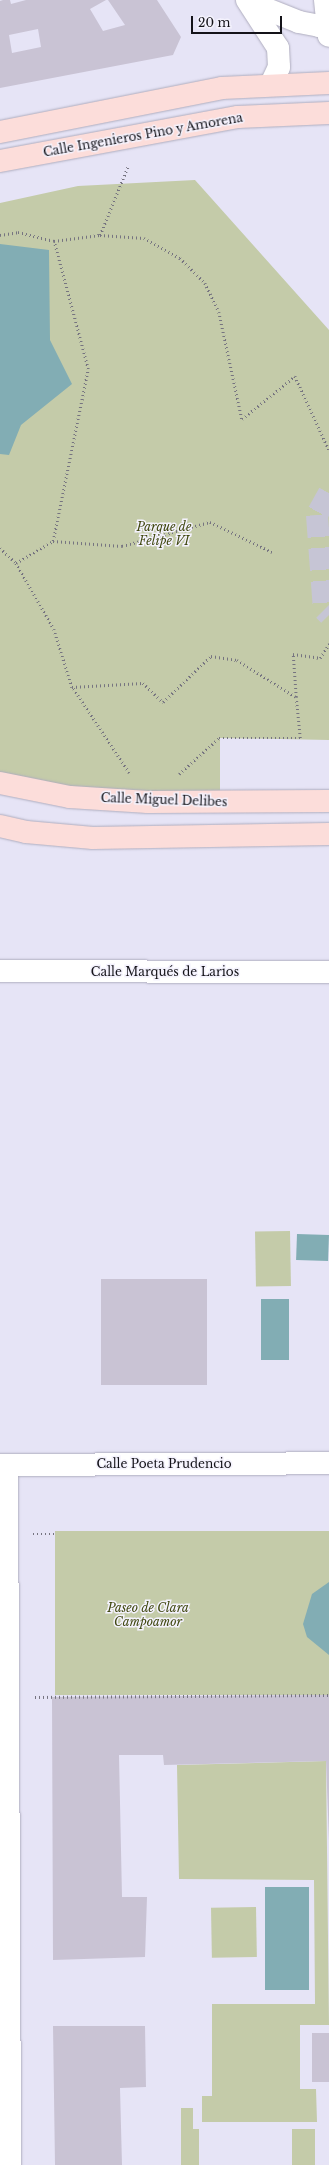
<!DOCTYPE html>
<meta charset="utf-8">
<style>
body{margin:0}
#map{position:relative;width:329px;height:2165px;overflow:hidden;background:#e6e4f6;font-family:"Libre Baskerville",serif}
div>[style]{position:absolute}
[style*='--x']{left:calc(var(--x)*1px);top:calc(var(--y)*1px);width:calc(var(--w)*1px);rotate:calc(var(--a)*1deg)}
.green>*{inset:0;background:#c4cba9;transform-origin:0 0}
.water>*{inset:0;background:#82adb4;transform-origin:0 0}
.building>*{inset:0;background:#c9c3d4;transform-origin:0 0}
.minor-tunnel>*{height:22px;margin-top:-11px;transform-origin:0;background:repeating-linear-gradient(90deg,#c6c5d5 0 22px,transparent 0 33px)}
.path>*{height:2.5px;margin-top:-1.25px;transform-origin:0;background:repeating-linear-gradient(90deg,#767480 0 1px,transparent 0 4px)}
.roads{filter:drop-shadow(0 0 1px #afadbe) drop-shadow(0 0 1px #afadbe)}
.minor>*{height:22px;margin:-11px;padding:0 11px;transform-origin:11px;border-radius:11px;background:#fff}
.major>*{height:22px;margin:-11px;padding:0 11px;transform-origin:11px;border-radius:11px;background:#fcddda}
span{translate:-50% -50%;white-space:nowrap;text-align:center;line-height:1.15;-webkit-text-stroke:3px #f4f2fd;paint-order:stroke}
.street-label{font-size:12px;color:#141319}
.park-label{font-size:12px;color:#404810;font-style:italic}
.scale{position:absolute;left:191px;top:16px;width:91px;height:18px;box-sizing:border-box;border:2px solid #141319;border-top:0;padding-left:5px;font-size:12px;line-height:14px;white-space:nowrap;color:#141319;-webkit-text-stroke:3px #f4f2fd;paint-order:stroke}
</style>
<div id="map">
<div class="green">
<div style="clip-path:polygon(195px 180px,329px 330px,329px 740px,220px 738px,220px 797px,0 783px,0 203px,78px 186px)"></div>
<div style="left:290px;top:1231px;width:55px;height:35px;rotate:89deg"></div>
<div style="left:329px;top:1531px;width:164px;height:274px;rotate:90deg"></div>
<div style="clip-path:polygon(326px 1761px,329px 2025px,300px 2025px,300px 2089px,316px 2089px,317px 2122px,202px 2122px,202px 2096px,212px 2096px,212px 2004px,315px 2004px,314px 1880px,179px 1879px,177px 1765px)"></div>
<div style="left:256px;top:1907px;width:50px;height:45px;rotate:89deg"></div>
<div style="clip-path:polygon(181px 2108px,193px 2108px,193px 2129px,199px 2129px,199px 2165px,181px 2165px)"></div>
<div style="left:292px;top:2129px;width:23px;height:36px"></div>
</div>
<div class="water">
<div style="clip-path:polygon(0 244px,49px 250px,50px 340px,72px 384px,21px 425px,9px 455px,0 454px)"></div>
<div style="left:297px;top:1234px;width:32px;height:26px;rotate:2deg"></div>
<div style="left:261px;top:1299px;width:28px;height:61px"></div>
<div style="clip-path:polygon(329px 1582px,329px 1655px,307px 1637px,303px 1624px,312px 1594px)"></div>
<div style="left:265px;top:1887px;width:44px;height:103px"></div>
</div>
<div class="building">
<div style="clip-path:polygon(evenodd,3px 0,10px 0,11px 4px,26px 0,106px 0,90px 9px,103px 31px,125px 25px,108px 0,157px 0,181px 37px,173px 55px,0 88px,0 1px,3px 0,38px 29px,41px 47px,12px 53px,9px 35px,38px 29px)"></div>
<div style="left:207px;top:1279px;width:106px;height:106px;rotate:90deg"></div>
<div style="clip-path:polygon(329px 1695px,329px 1841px,326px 1761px,164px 1765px,163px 1755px,119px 1755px,122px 1897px,147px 1897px,145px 1957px,53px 1960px,52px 1697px)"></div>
<div style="clip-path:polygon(53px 2026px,145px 2026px,146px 2087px,120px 2088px,122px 2165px,55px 2165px)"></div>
<div style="left:312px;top:2033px;width:17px;height:49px"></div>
</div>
<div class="minor-tunnel">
<div style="--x:329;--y:493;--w:25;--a:119"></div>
<div style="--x:317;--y:515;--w:95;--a:85.8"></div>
<div style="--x:324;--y:610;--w:7;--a:45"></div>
</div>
<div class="path">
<div style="--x:0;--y:235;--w:18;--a:-9"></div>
<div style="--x:18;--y:232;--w:37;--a:14"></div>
<div style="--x:54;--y:241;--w:46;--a:-7.4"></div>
<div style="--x:100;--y:235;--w:44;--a:3.9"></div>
<div style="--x:144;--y:238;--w:41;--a:29.1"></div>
<div style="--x:180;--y:258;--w:35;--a:45"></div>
<div style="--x:205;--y:283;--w:32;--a:64"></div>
<div style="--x:219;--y:312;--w:109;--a:77.9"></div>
<div style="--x:242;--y:419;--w:68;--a:-39.1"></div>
<div style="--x:295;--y:376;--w:81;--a:65.3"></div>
<div style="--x:100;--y:235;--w:74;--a:-67.9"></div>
<div style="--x:53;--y:541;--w:176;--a:-78.5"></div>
<div style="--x:88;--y:369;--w:132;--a:-104.9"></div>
<div style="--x:0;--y:548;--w:22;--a:43"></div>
<div style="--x:16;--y:563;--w:76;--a:60.1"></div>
<div style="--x:54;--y:629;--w:61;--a:72.8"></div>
<div style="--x:16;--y:563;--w:43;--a:-30.7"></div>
<div style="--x:53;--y:541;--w:69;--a:4.1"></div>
<div style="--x:122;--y:546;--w:91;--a:-15.3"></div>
<div style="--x:210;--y:522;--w:69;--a:25.8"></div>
<div style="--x:129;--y:773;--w:103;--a:-123.5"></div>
<div style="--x:72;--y:687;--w:71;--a:-3.2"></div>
<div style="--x:143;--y:683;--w:28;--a:44"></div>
<div style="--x:163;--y:702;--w:66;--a:-43.8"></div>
<div style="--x:211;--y:656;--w:26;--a:9"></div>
<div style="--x:237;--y:660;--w:70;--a:32.1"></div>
<div style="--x:296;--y:697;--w:43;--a:-94"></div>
<div style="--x:293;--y:654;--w:27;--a:8"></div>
<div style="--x:320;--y:658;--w:17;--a:-57"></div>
<div style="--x:179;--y:774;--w:54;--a:-42"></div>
<div style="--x:219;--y:738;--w:81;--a:0"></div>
<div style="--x:300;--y:738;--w:41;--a:-95.6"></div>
<div style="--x:33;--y:1534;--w:22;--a:0"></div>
<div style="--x:35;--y:1697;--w:294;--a:-0.4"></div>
</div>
<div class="roads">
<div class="minor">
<div style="--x:247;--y:0;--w:57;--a:57.1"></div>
<div style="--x:278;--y:48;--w:19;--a:87"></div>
<div style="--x:279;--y:67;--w:19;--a:115"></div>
<div style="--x:325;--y:0;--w:36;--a:84"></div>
<div style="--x:249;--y:2;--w:54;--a:21.8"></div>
<div style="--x:299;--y:22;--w:20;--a:11"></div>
<div style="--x:319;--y:26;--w:10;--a:-17"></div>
<div style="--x:0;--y:971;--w:329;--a:0.2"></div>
<div style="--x:0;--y:1465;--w:329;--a:-0.3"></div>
<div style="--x:7;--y:1465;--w:700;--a:89.75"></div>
</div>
<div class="major">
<div style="--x:0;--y:132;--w:226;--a:-11.2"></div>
<div style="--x:222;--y:88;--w:107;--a:-2.7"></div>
<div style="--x:0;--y:161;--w:242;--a:-10.5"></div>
<div style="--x:238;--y:117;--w:91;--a:-2.5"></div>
<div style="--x:0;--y:783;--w:71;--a:11.3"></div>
<div style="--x:70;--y:797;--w:78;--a:3.7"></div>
<div style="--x:148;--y:802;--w:181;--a:-0.3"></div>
<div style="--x:0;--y:826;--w:27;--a:13"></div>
<div style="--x:26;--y:832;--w:67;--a:5.1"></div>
<div style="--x:93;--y:838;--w:236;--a:-1"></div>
</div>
</div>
<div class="street-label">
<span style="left:143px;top:135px;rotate:-10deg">Calle Ingenieros Pino y Amorena</span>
<span style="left:164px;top:800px;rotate:2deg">Calle Miguel Delibes</span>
<span style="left:165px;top:972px">Calle Marqués de Larios</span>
<span style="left:164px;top:1464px">Calle Poeta Prudencio</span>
</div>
<div class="park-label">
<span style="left:164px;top:534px">Parque de<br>Felipe VI</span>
<span style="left:148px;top:1615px">Paseo de Clara<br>Campoamor</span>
</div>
<div class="scale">20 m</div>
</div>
